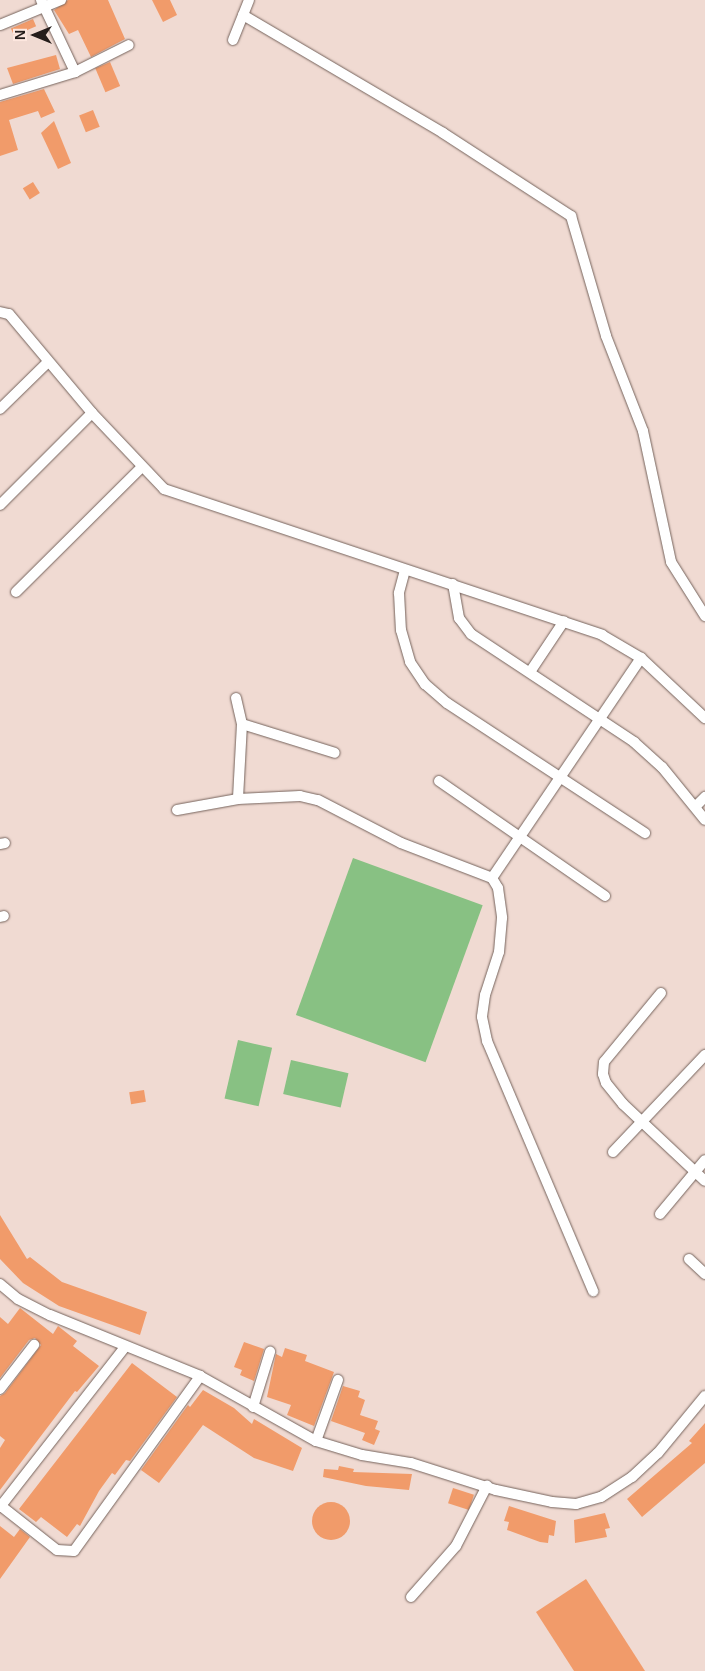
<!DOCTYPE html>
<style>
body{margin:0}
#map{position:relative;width:705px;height:1671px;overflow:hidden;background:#f0dad2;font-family:Arial,sans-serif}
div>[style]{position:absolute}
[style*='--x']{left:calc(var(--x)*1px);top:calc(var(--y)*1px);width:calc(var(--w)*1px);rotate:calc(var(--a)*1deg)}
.green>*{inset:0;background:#88c183;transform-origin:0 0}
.building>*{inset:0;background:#f19b6a;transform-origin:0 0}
.round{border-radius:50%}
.roads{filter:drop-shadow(0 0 1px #75635c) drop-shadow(0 0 1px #75635c)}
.minor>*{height:10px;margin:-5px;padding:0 5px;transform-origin:5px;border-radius:5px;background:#fff}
span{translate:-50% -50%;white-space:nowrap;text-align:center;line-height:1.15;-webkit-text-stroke:5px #fde7df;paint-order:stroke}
.north{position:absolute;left:10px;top:10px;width:50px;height:50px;-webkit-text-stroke:4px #fde7df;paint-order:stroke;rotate:270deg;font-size:14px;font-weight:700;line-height:20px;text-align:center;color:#251d1b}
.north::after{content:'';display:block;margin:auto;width:18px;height:22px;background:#251d1b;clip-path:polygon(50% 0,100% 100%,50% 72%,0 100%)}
</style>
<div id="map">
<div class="green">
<div style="left:353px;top:858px;width:138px;height:167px;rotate:20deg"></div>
<div style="left:238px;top:1040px;width:35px;height:60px;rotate:13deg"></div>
<div style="left:291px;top:1060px;width:59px;height:35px;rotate:13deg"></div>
</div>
<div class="building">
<div style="clip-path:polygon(68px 0,108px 0,125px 39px,91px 57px,78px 30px,69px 34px,54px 10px)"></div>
<div style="clip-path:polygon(152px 0,170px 0,177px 15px,163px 22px)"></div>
<div style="left:33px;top:19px;width:8px;height:24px;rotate:67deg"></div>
<div style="clip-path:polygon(56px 55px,60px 69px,13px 84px,7px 68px)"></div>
<div style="left:110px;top:62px;width:26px;height:16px;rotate:67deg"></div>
<div style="clip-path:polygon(44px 89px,55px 112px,41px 118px,38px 111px,9px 120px,18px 150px,0 156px,0 102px)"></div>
<div style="left:93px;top:110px;width:18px;height:15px;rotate:68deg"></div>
<div style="clip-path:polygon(54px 121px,71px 163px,58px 169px,41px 133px)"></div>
<div style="left:33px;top:182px;width:13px;height:12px;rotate:58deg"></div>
<div style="left:144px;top:1090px;width:12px;height:15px;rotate:81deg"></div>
<div style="clip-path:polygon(0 1215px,27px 1259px,30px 1257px,62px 1282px,147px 1312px,140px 1335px,59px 1306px,23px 1283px,0 1259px)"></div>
<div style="clip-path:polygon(20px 1308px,53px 1334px,58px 1326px,77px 1341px,73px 1346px,99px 1366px,77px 1392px,75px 1391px,0 1490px,0 1448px,5px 1440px,0 1436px,0 1396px,5px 1393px,41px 1345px,35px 1338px,29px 1340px,0 1378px,0 1317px,8px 1324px)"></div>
<div style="clip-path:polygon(244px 1342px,264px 1349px,254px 1381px,240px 1375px,242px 1370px,234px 1367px)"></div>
<div style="clip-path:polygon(285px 1348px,307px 1355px,305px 1361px,334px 1372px,314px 1426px,287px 1415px,291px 1405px,267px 1397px,276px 1354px,282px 1357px)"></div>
<div style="clip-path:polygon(132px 1363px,177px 1397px,130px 1461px,126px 1460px,115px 1475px,112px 1473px,99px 1491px,80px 1526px,77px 1524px,67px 1537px,41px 1517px,36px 1522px,19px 1509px)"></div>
<div style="clip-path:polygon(343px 1386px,360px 1391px,358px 1397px,365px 1400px,360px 1415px,378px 1421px,375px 1429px,380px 1431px,374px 1445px,362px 1440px,365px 1433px,331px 1421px)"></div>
<div style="clip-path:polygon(203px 1390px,234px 1408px,252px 1424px,254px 1419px,302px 1448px,293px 1471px,254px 1458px,203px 1425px,159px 1483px,141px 1470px,188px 1405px,190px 1407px)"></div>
<div style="clip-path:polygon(705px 1423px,705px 1463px,642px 1517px,627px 1499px,692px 1443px,689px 1441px)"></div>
<div style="clip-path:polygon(339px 1466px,354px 1469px,353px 1472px,412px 1474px,409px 1490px,366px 1486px,323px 1477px,324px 1469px,338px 1470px)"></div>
<div style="left:453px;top:1488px;width:22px;height:16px;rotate:18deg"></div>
<div class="round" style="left:312px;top:1502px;width:38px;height:38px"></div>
<div style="clip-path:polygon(509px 1506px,556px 1521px,554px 1536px,549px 1535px,548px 1543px,540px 1542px,507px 1530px,509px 1522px,504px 1521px)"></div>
<div style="clip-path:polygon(605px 1513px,610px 1528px,605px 1529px,607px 1537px,575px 1543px,574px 1520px)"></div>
<div style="clip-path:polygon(0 1526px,14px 1537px,20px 1529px,30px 1537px,0 1579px)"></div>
<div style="clip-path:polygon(586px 1579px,645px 1671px,574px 1671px,536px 1612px)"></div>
</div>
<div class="roads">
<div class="minor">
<div style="--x:41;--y:0;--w:80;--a:64.7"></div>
<div style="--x:243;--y:15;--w:232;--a:30.5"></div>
<div style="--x:443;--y:133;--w:153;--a:33"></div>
<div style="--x:571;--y:216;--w:125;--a:73.7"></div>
<div style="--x:606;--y:336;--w:102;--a:68.7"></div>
<div style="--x:643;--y:431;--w:134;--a:77.9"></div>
<div style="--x:671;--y:562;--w:64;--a:57.8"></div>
<div style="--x:0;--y:25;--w:66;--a:-22.3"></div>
<div style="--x:233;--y:40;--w:43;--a:-68.2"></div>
<div style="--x:0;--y:95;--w:78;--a:-17"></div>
<div style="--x:75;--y:72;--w:60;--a:-26.6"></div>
<div style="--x:0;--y:312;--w:9;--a:13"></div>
<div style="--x:9;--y:314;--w:129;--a:50"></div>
<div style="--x:92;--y:413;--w:105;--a:46.5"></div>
<div style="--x:164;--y:489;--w:462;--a:18.4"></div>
<div style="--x:602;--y:635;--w:45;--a:30.5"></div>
<div style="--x:641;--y:658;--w:88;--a:43.2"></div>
<div style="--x:0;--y:409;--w:67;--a:-44.4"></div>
<div style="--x:0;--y:505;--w:130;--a:-45"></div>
<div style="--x:405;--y:570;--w:24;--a:105"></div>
<div style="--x:399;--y:593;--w:37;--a:87"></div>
<div style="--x:401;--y:630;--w:33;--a:74"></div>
<div style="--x:410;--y:662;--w:27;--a:56"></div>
<div style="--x:425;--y:684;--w:29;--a:41"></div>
<div style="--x:447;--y:703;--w:237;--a:33.3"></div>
<div style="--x:453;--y:584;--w:35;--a:80"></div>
<div style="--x:459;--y:618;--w:20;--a:53"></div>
<div style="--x:471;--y:634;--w:196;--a:33.5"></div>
<div style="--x:634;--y:742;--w:38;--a:42"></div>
<div style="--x:662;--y:767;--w:68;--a:50.9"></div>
<div style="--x:16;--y:592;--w:177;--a:-44.8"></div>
<div style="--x:530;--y:672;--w:61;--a:-56.3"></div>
<div style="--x:236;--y:698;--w:27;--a:77"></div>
<div style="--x:242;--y:724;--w:75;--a:93.1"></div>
<div style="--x:242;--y:724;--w:97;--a:17.3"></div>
<div style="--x:439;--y:781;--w:202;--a:34.7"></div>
<div style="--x:696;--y:806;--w:13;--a:-45"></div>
<div style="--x:177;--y:810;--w:62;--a:-10.2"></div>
<div style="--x:238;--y:799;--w:62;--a:-2.8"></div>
<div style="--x:300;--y:796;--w:18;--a:13"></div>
<div style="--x:318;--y:800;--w:93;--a:27.4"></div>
<div style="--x:401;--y:843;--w:97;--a:21"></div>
<div style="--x:492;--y:878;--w:12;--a:59"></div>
<div style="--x:498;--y:888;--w:30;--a:82"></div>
<div style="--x:502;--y:918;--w:34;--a:95"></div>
<div style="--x:499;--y:952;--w:45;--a:108"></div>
<div style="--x:485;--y:995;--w:22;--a:98"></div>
<div style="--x:482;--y:1017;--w:25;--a:78"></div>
<div style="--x:487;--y:1041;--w:272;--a:67"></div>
<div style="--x:0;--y:844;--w:5;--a:-11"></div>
<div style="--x:492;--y:878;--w:266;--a:-55.9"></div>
<div style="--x:0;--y:917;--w:4;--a:-14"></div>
<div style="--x:661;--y:993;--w:89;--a:129.6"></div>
<div style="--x:604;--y:1062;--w:12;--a:95"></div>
<div style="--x:603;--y:1074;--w:9;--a:72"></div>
<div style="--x:606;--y:1083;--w:27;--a:51"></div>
<div style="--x:623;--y:1104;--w:112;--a:43.2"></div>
<div style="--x:613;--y:1152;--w:134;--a:-46.5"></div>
<div style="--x:660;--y:1214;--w:70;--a:-50.2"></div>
<div style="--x:689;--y:1259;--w:22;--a:43"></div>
<div style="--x:0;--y:1284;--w:23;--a:40"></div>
<div style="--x:18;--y:1299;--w:36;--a:27"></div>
<div style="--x:50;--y:1315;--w:162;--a:22.1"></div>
<div style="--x:200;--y:1376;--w:133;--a:29.3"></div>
<div style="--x:316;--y:1441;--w:48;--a:16.9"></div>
<div style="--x:362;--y:1455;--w:50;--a:9.3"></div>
<div style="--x:411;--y:1463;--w:89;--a:17.6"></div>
<div style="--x:496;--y:1490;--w:57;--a:12.1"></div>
<div style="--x:552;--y:1502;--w:24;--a:5"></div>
<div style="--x:576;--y:1504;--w:26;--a:-16"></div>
<div style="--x:601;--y:1497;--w:37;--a:-33"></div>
<div style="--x:632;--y:1477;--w:35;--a:-43"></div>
<div style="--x:658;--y:1453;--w:74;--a:-50.5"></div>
<div style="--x:0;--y:1389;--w:56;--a:-52.3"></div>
<div style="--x:253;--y:1407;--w:58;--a:-72.8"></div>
<div style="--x:316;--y:1441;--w:65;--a:-70.2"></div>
<div style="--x:1;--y:1506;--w:71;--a:38.2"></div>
<div style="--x:57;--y:1550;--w:17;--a:3"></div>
<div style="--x:74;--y:1551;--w:216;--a:-54.2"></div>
<div style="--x:0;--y:1507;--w:204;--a:-52"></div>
<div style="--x:411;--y:1597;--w:68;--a:-48.6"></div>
<div style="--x:456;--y:1546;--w:68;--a:-62.7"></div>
</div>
</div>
<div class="north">N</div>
</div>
